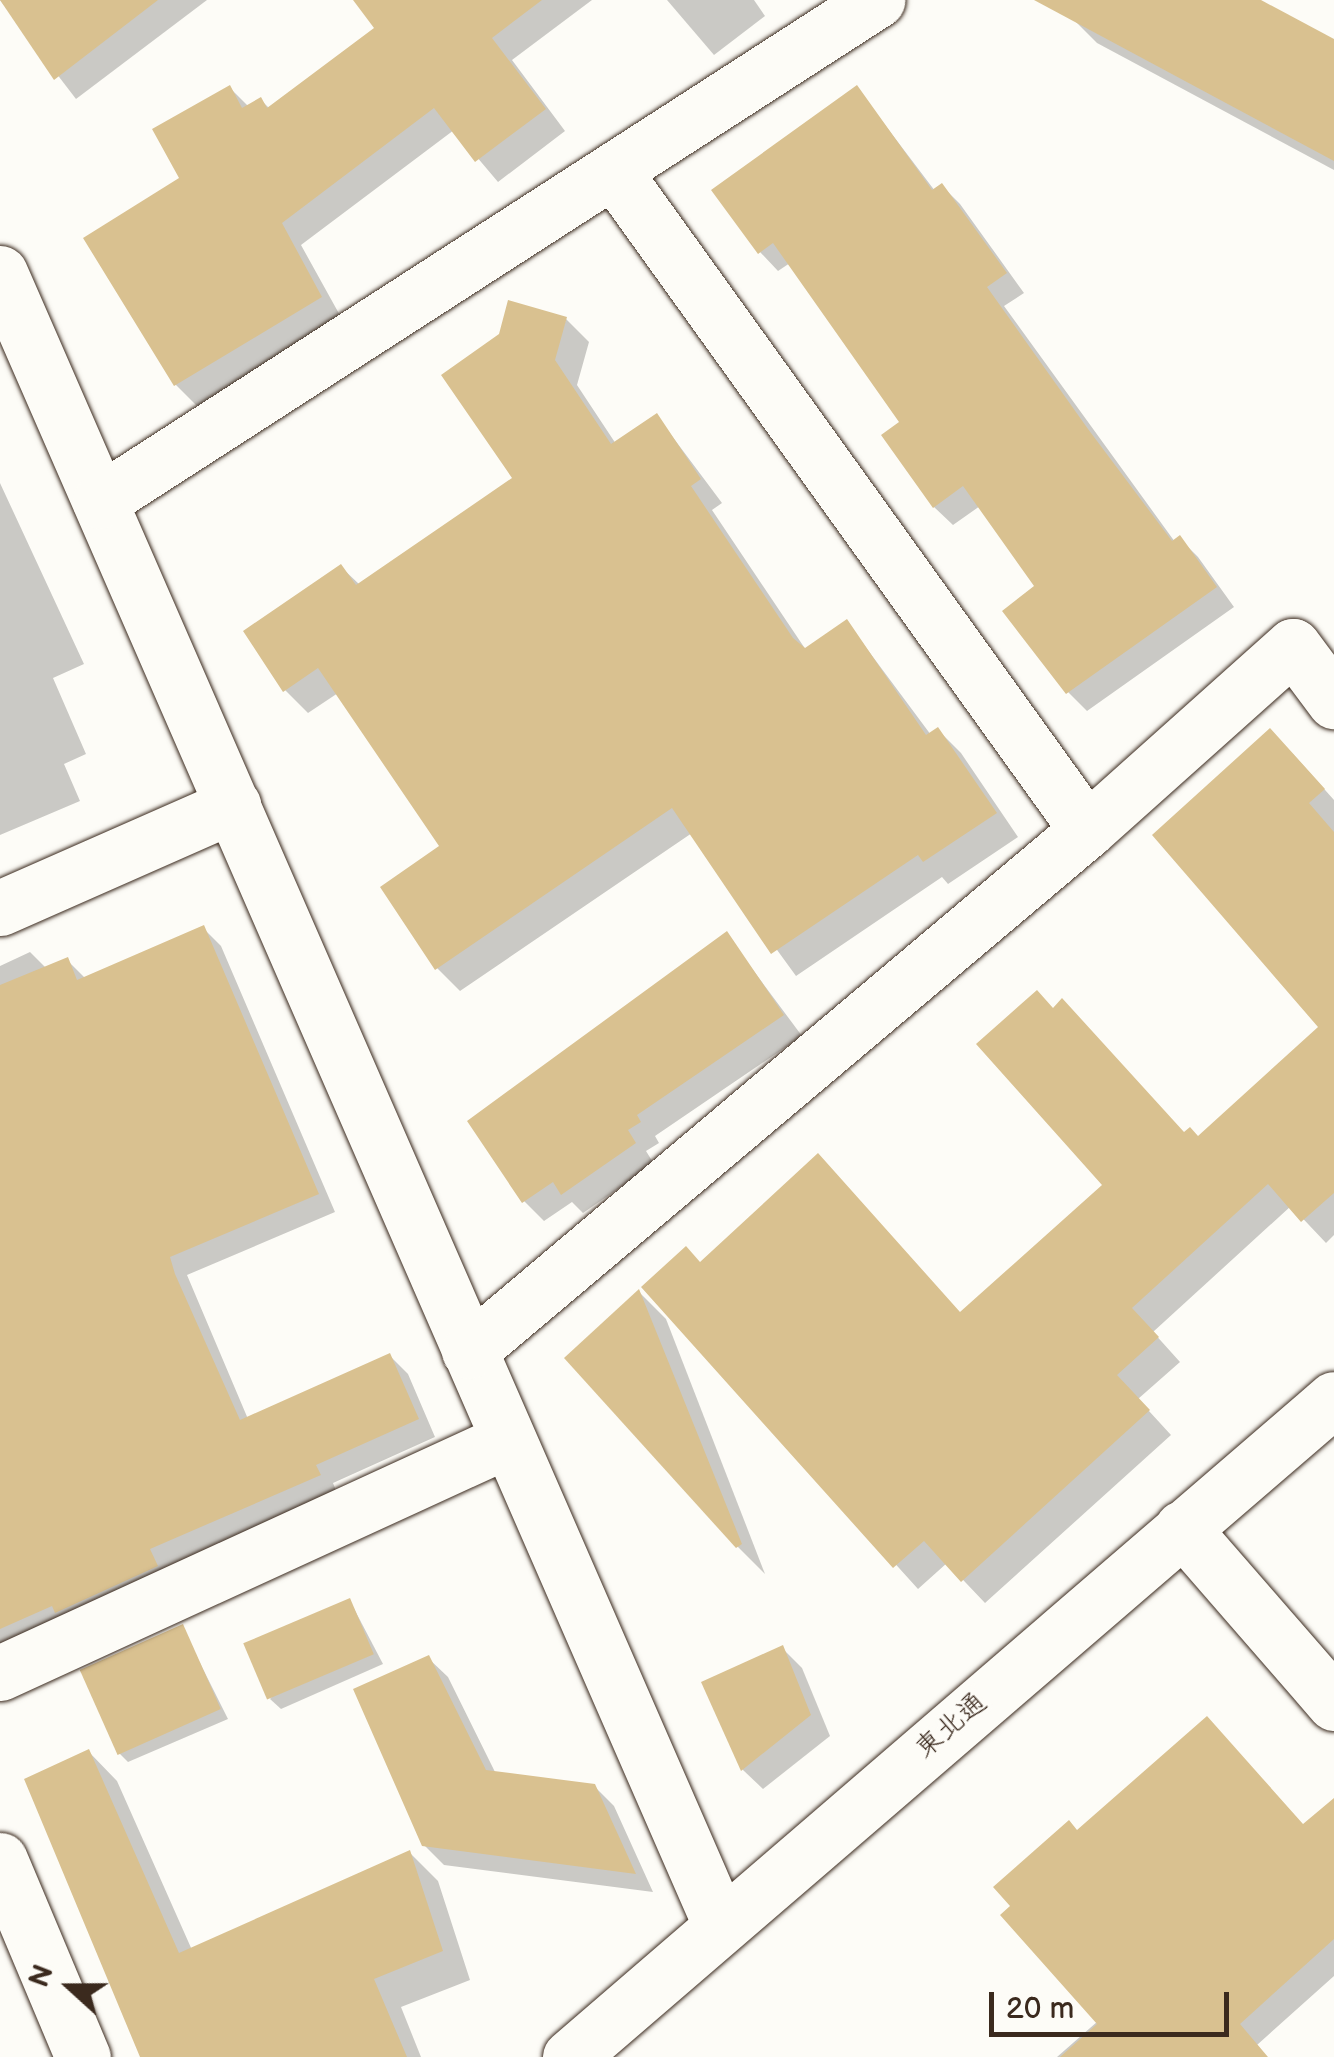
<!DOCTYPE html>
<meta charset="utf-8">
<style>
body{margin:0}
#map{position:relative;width:1334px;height:2057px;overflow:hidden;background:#fdfcf7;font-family:"Balsamiq Sans","Klee One",sans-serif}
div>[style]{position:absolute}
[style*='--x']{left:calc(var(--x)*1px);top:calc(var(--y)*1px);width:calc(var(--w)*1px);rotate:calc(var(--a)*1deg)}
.shadow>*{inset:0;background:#0003}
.building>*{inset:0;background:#d9c190;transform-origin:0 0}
.roads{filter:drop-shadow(0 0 2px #3b2a1e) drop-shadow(0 0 2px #3b2a1e)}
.minor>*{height:55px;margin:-27.5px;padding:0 27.5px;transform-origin:27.5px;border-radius:27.5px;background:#fdfcf7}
span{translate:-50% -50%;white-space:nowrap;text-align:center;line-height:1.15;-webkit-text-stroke:9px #fdfcf7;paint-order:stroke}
.street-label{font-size:28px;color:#3b2a1e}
.north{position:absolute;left:20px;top:1937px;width:100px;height:100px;-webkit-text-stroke:8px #fdfcf7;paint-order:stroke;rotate:291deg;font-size:28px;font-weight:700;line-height:40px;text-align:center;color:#3b2a1e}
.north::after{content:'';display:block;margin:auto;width:35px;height:45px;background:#3b2a1e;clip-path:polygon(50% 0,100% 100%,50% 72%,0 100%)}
.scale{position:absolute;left:989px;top:1992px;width:240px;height:45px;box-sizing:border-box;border:5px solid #3b2a1e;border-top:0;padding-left:12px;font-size:30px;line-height:35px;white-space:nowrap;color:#3b2a1e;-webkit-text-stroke:8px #fdfcf7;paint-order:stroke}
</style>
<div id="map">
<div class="shadow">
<div style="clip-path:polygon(0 0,207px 0,76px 99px)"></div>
<div style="clip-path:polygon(356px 0,592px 0,512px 60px,565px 131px,498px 182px,454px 130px,301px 245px,342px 319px,197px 406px,176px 385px,86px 239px,182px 179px,230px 88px,249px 107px,261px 100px,270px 109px,377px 28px)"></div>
<div style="clip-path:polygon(667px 0,754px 0,765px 16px,714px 55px)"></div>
<div style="clip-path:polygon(1083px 0,1256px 0,1334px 42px,1334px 170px,1097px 43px,1073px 19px)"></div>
<div style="clip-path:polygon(857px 88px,935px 191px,942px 186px,960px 204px,1024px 293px,1004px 306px,1175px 542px,1180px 539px,1198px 557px,1234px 607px,1087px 711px,1068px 692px,1037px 587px,980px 506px,953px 525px,934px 507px,903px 423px,790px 263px,778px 271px,760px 252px)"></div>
<div style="clip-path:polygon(566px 319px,589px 342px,577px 385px,616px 444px,657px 416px,722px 503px,712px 510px,806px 650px,847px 622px,931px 735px,938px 730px,961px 753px,1018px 837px,948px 884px,942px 877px,796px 976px,692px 833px,460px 991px,437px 968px,442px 847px,338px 693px,308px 713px,285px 690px,341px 567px,360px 585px,516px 479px)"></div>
<div style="clip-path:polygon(0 483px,84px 664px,53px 678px,86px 754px,64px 764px,80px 801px,0 835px)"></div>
<div style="clip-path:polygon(1293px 754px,1334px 800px,1334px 1235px,1326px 1243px,1291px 1206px,1153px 1332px,1180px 1362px,1138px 1399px,1171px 1435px,985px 1603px,947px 1563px,918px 1589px,645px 1287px,701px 1264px,961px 1315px,1185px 1135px,1198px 1139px,1322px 1028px)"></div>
<div style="clip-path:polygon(203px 928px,221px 946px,335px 1212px,187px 1275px,248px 1419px,390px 1356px,408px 1374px,435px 1437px,333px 1483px,337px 1493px,0 1654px,0 966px,30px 952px,47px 969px,67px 960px,86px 979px)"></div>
<div style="clip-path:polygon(727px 935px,802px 1036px,655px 1136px,659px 1143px,646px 1151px,654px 1164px,583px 1213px,572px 1202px,544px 1221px,524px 1201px)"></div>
<div style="clip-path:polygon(639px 1292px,666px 1319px,765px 1574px,737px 1546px)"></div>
<div style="clip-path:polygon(350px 1601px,383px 1664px,281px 1709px,270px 1699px)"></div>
<div style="clip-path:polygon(182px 1627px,228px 1719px,128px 1762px,118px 1752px)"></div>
<div style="clip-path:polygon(782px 1648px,802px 1668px,830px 1736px,763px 1789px,743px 1770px,705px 1684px)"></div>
<div style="clip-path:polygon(428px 1658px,448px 1677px,496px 1774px,594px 1786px,614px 1806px,653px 1892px,444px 1865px,424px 1845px)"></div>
<div style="clip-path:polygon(89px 1752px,117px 1781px,192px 1950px,410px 1853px,438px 1881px,470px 1980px,401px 2007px,421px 2057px,141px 2057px)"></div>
<div style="clip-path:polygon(1304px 1827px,1334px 1835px,1334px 1976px,1257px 2045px,1267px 2057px,1057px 2057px,1098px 2021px,1078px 1833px)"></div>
</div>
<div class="building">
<div style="clip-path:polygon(0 0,158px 0,54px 80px)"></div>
<div style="clip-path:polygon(353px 0,542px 0,492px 38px,546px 109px,475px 162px,434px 108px,282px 223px,322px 297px,174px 386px,83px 238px,179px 178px,152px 129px,230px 85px,242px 108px,261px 97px,267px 108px,374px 28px)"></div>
<div style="clip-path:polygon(1034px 0,1261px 0,1334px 39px,1334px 161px)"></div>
<div style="clip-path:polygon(857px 85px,932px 190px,942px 183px,1007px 273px,987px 287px,1088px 429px,1172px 541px,1180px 535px,1217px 587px,1066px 694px,1002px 611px,1034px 586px,963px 486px,933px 508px,881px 435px,899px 422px,773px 243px,758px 254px,711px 190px)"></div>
<div style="clip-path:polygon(508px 300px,567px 317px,555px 360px,611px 444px,657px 413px,701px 479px,691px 486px,793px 638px,805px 648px,847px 619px,926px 735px,938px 727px,997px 813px,923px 862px,918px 855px,771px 954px,672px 808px,435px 970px,380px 887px,439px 846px,318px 668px,283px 692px,243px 631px,341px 564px,356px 585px,512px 478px,441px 375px,499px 334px)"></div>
<div style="clip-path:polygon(1270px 728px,1325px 789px,1309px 803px,1334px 832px,1334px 1193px,1301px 1222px,1268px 1184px,1132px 1308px,1159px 1337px,1117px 1375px,1150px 1410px,961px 1582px,924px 1541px,893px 1568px,641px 1287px,686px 1246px,700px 1262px,818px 1153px,960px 1312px,1102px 1185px,976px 1044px,1037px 990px,1053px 1008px,1062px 998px,1184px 1132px,1190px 1127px,1198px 1136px,1318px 1027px,1152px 835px)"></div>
<div style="clip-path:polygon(204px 925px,319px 1194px,170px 1257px,175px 1274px,240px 1420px,390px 1353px,419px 1419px,316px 1465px,321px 1475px,150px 1549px,158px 1566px,55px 1613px,52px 1606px,0 1629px,0 985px,68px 957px,77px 980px)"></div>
<div style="clip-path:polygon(727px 931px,784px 1015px,637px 1115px,641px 1122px,628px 1130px,636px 1143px,561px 1195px,553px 1182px,522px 1203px,467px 1121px)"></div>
<div style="clip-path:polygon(639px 1289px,742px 1544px,736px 1548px,564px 1358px)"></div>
<div style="left:350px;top:1598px;width:61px;height:116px;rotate:67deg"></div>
<div style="left:183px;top:1624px;width:93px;height:113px;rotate:66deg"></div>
<div style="clip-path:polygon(783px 1645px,811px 1715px,741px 1771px,701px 1682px)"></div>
<div style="clip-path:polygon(429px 1655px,486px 1770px,595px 1784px,636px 1874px,422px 1846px,353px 1689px)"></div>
<div style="clip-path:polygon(1207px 1716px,1303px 1824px,1334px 1798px,1334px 1939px,1240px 2024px,1268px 2057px,1060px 2057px,1097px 2024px,1000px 1915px,1010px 1906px,993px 1887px,1069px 1820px,1077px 1830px)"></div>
<div style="clip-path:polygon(89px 1749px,179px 1953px,410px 1850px,443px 1951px,374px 1979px,407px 2057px,140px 2057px,24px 1779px)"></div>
</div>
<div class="roads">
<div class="minor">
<div style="--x:614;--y:172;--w:810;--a:54.29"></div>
<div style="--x:0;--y:273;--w:1801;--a:66.44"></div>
<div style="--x:100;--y:501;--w:925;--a:-32.81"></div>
<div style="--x:0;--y:908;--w:255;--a:-23.8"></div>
<div style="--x:469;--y:1351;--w:808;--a:-40.13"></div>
<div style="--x:1087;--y:830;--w:276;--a:-41.8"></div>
<div style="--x:1293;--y:646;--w:69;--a:53.3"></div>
<div style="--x:1182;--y:1528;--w:232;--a:49"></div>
<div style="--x:0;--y:1673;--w:559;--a:-24.64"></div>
<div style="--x:0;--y:1860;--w:214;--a:67.2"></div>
<div style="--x:570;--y:2057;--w:1008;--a:-40.74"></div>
</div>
</div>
<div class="street-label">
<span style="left:951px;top:1726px;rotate:-41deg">東北通</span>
</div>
<div class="north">N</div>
<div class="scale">20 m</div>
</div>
